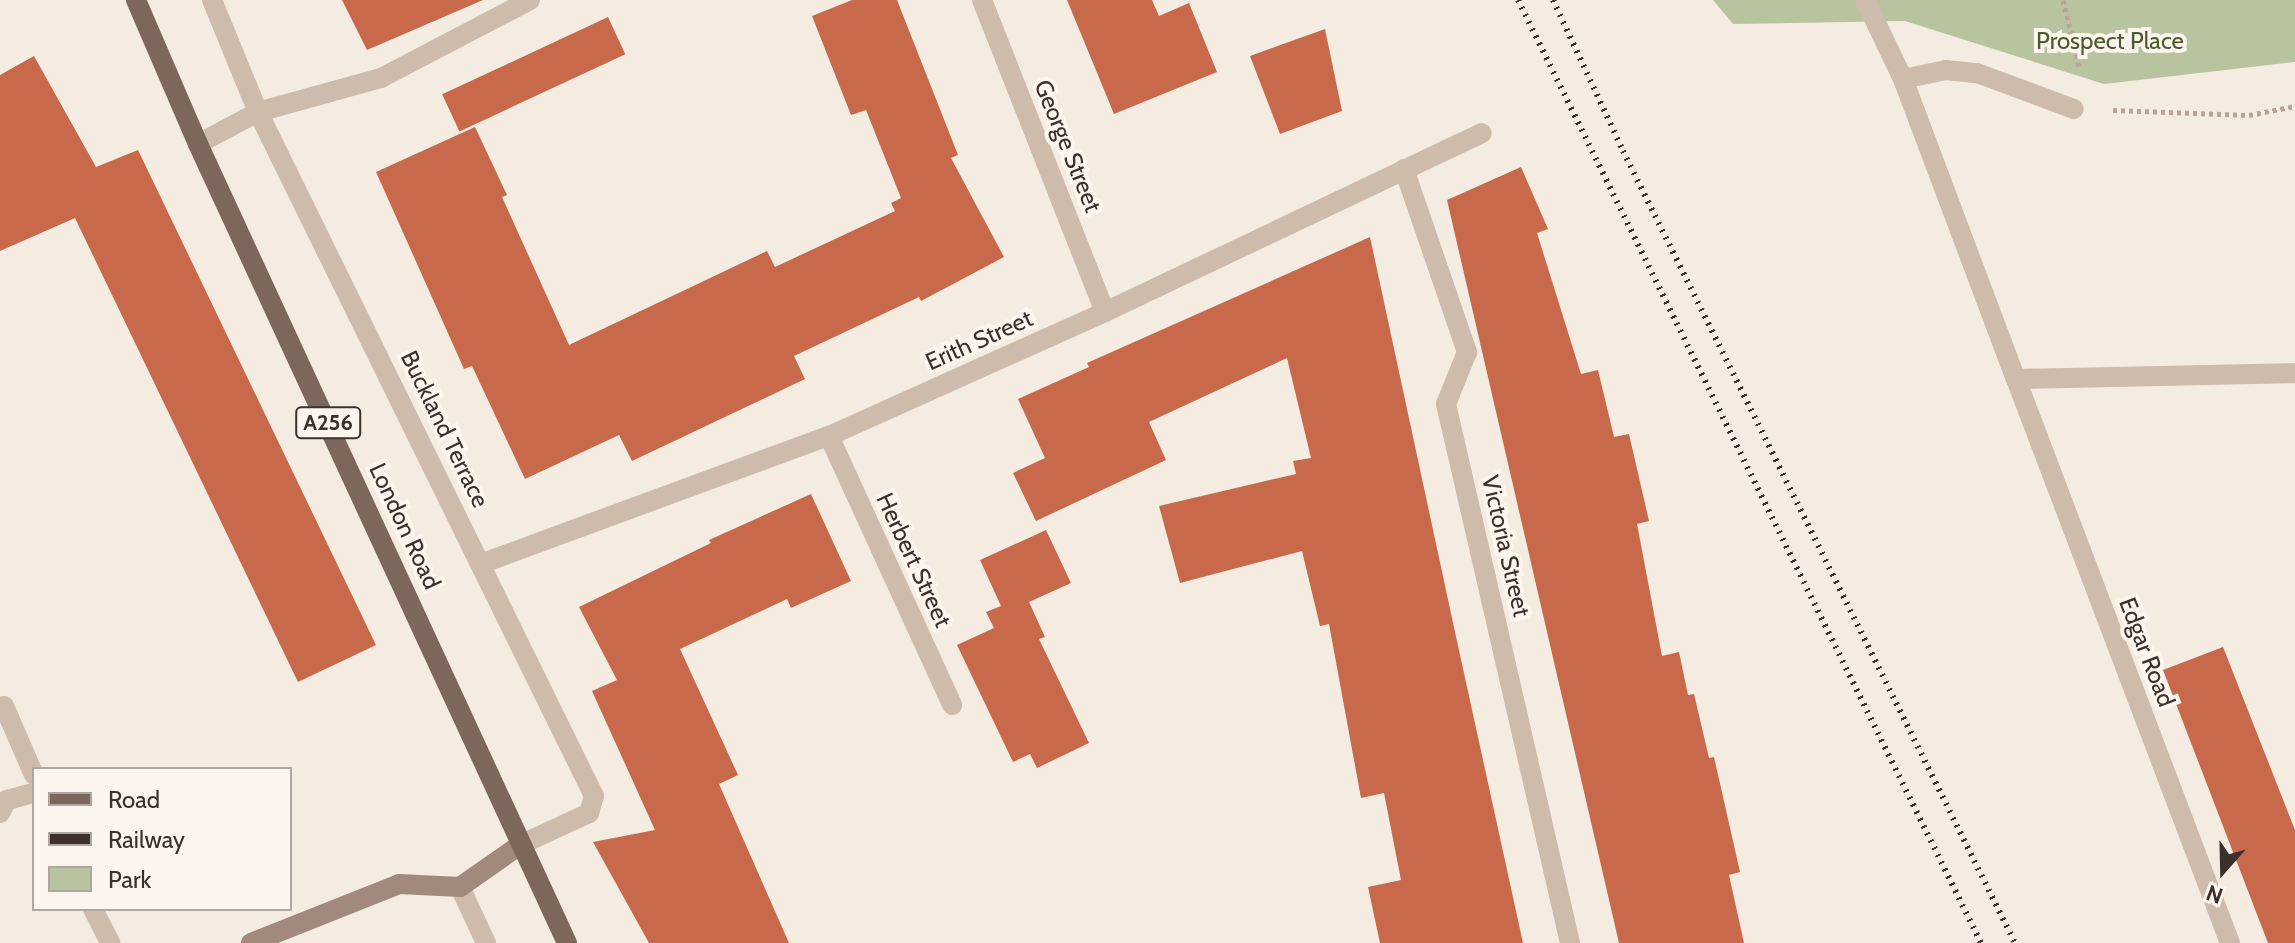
<!DOCTYPE html>
<style>
body{margin:0}
#map{position:relative;width:2295px;height:943px;overflow:hidden;background:#f4ebe1;font-family:Cabin,sans-serif}
div>[style]{position:absolute}
[style*='--x']{left:calc(var(--x)*1px);top:calc(var(--y)*1px);width:calc(var(--w)*1px);rotate:calc(var(--a)*1deg)}
.green>*{inset:0;background:#b8c4a0}
.building>*{inset:0;background:#c8694b;transform-origin:0 0}
.path>*{height:5px;margin-top:-2.5px;transform-origin:0;background:repeating-linear-gradient(90deg,#b9a596 0 4px,transparent 0 8px)}
.lane>*{height:20px;margin:-10px;padding:0 10px;transform-origin:10px;border-radius:10px;background:#cdbbac}
.street>*{height:20px;margin:-10px;padding:0 10px;transform-origin:10px;border-radius:10px;background:#cdbbac}
.secondary>*{height:20px;margin:-10px;padding:0 10px;transform-origin:10px;border-radius:10px;background:#a18a7d}
.primary>*{height:20px;margin:-10px;padding:0 10px;transform-origin:10px;border-radius:10px;background:#7d675c}
.rail>*{height:6px;margin-top:-3px;transform-origin:0;background:repeating-linear-gradient(90deg,#3b302b 0 2px,transparent 0 8px)}
span{translate:-50% -50%;white-space:nowrap;text-align:center;line-height:1.15;-webkit-text-stroke:8px #fbf5ee;paint-order:stroke}
.shield-label span{padding:2px 6px;background:#fbf5ee;border:2px solid;border-radius:6px;-webkit-text-stroke-width:0}
.shield-label{font-size:22px;color:#3b302b;font-weight:700}
.park-label{font-size:24px;color:#4a5a2e}
.street-label{font-size:24px;color:#3b302b}
.legend{position:absolute;left:32px;top:767px;width:260px;height:144px;box-sizing:border-box;background:#fbf5ee;border:2px solid #aea6a0;margin:0;padding:10px 14px;list-style:none;font-size:24px;color:#3b302b}
.legend li{display:flex;align-items:center;gap:16px;height:40px}
.legend b{width:40px;border:2px solid #aea6a0}
.north{position:absolute;left:2183px;top:831px;width:80px;height:80px;-webkit-text-stroke:6px #fbf5ee;paint-order:stroke;rotate:200deg;font-size:22px;font-weight:700;line-height:32px;text-align:center;color:#3b302b}
.north::after{content:'';display:block;margin:auto;width:28px;height:36px;background:#3b302b;clip-path:polygon(50% 0,100% 100%,50% 72%,0 100%)}
</style>
<div id="map">
<div class="green">
<div style="clip-path:polygon(1713px 0,2295px 0,2295px 62px,2104px 84px,1905px 21px,1733px 24px)"></div>
</div>
<div class="building">
<div style="clip-path:polygon(342px 0,483px 0,367px 50px)"></div>
<div style="clip-path:polygon(852px 0,897px 0,958px 155px,951px 158px,1004px 257px,921px 301px,919px 297px,794px 356px,805px 379px,632px 461px,619px 435px,525px 479px,472px 366px,464px 369px,376px 172px,475px 127px,507px 195px,502px 197px,569px 345px,767px 251px,775px 267px,895px 211px,891px 203px,901px 198px,866px 110px,851px 115px,812px 16px)"></div>
<div style="clip-path:polygon(1067px 0,1152px 0,1159px 16px,1189px 3px,1217px 72px,1114px 114px)"></div>
<div style="left:608px;top:17px;width:41px;height:183px;rotate:65deg"></div>
<div style="clip-path:polygon(1325px 29px,1342px 111px,1280px 134px,1250px 56px)"></div>
<div style="clip-path:polygon(34px 56px,96px 167px,138px 150px,376px 645px,298px 682px,75px 218px,0 251px,0 75px)"></div>
<div style="clip-path:polygon(1521px 167px,1548px 229px,1537px 233px,1581px 374px,1598px 370px,1614px 437px,1629px 434px,1649px 521px,1637px 524px,1662px 656px,1679px 652px,1688px 695px,1694px 694px,1709px 758px,1714px 757px,1740px 872px,1729px 875px,1744px 943px,1619px 943px,1447px 200px)"></div>
<div style="clip-path:polygon(1370px 237px,1455px 632px,1523px 943px,1380px 943px,1368px 887px,1401px 880px,1384px 793px,1361px 798px,1329px 624px,1320px 626px,1302px 551px,1180px 583px,1159px 506px,1296px 474px,1293px 461px,1311px 458px,1287px 358px,1149px 422px,1166px 460px,1036px 521px,1013px 473px,1045px 458px,1018px 399px,1089px 367px,1087px 363px)"></div>
<div style="clip-path:polygon(811px 494px,851px 581px,791px 608px,787px 599px,680px 649px,738px 775px,719px 784px,789px 943px,649px 943px,593px 842px,655px 830px,592px 691px,617px 680px,579px 607px,711px 543px,709px 540px)"></div>
<div style="clip-path:polygon(1046px 530px,1071px 583px,1029px 602px,1045px 637px,1039px 639px,1089px 743px,1037px 768px,1030px 754px,1013px 762px,957px 645px,994px 628px,986px 612px,1001px 606px,980px 560px)"></div>
<div style="clip-path:polygon(2223px 647px,2295px 830px,2295px 943px,2268px 943px,2163px 670px)"></div>
</div>
<div class="path">
<div style="--x:2063;--y:0;--w:68;--a:76.4"></div>
<div style="--x:2113;--y:110;--w:136;--a:2.1"></div>
<div style="--x:2249;--y:115;--w:47;--a:-11.1"></div>
</div>
<div class="lane">
<div style="--x:1865;--y:0;--w:88;--a:64.3"></div>
<div style="--x:1903;--y:79;--w:321;--a:69.4"></div>
<div style="--x:1903;--y:79;--w:44;--a:-11.8"></div>
<div style="--x:1946;--y:70;--w:31;--a:6"></div>
<div style="--x:1977;--y:73;--w:103;--a:20.4"></div>
<div style="--x:258;--y:112;--w:128;--a:-15.5"></div>
<div style="--x:381;--y:78;--w:168;--a:-27.6"></div>
<div style="--x:4;--y:706;--w:75;--a:66.5"></div>
<div style="--x:0;--y:813;--w:15;--a:-62"></div>
<div style="--x:7;--y:800;--w:28;--a:-15"></div>
<div style="--x:93;--y:909;--w:38;--a:63"></div>
</div>
<div class="street">
<div style="--x:212;--y:0;--w:121;--a:67.7"></div>
<div style="--x:258;--y:112;--w:762;--a:63.84"></div>
<div style="--x:594;--y:796;--w:18;--a:106"></div>
<div style="--x:589;--y:813;--w:76;--a:155.1"></div>
<div style="--x:982;--y:0;--w:335;--a:68.5"></div>
<div style="--x:198;--y:144;--w:68;--a:-28.1"></div>
<div style="--x:1404;--y:169;--w:194;--a:71"></div>
<div style="--x:1467;--y:352;--w:56;--a:112"></div>
<div style="--x:1446;--y:404;--w:553;--a:77.04"></div>
<div style="--x:829;--y:436;--w:296;--a:65.4"></div>
<div style="--x:483;--y:563;--w:369;--a:-20.2"></div>
<div style="--x:829;--y:436;--w:303;--a:-24.2"></div>
<div style="--x:1105;--y:312;--w:417;--a:-25.4"></div>
<div style="--x:460;--y:887;--w:62;--a:65.1"></div>
<div style="--x:2230;--y:943;--w:603;--a:-110.78"></div>
<div style="--x:2016;--y:379;--w:279;--a:-1.2"></div>
</div>
<div class="secondary">
<div style="--x:251;--y:943;--w:159;--a:-21.7"></div>
<div style="--x:399;--y:884;--w:61;--a:2.8"></div>
<div style="--x:460;--y:887;--w:73;--a:-35"></div>
</div>
<div class="primary">
<div style="--x:136;--y:0;--w:157;--a:66.7"></div>
<div style="--x:198;--y:144;--w:880;--a:65.21"></div>
</div>
<div class="rail">
<div style="--x:1518;--y:0;--w:1051;--a:63.85"></div>
<div style="--x:1553;--y:0;--w:166;--a:65.1"></div>
<div style="--x:1623;--y:151;--w:884;--a:63.67"></div>
</div>
<div class="shield-label">
<span style="left:328px;top:423px">A256</span>
</div>
<div class="park-label">
<span style="left:2110px;top:41px">Prospect Place</span>
</div>
<div class="street-label">
<span style="left:1068px;top:146px;rotate:68deg">George Street</span>
<span style="left:979px;top:340px;rotate:-24deg">Erith Street</span>
<span style="left:445px;top:429px;rotate:64deg">Buckland Terrace</span>
<span style="left:405px;top:526px;rotate:65deg">London Road</span>
<span style="left:1506px;top:546px;rotate:77deg">Victoria Street</span>
<span style="left:914px;top:560px;rotate:65deg">Herbert Street</span>
<span style="left:2147px;top:652px;rotate:69deg">Edgar Road</span>
</div>
<ul class="legend">
<li><b style="height:10px;background:#7d675c"></b>Road</li>
<li><b style="height:10px;background:#3b302b"></b>Railway</li>
<li><b style="height:22px;background:#b8c4a0"></b>Park</li>
</ul>
<div class="north">N</div>
</div>
